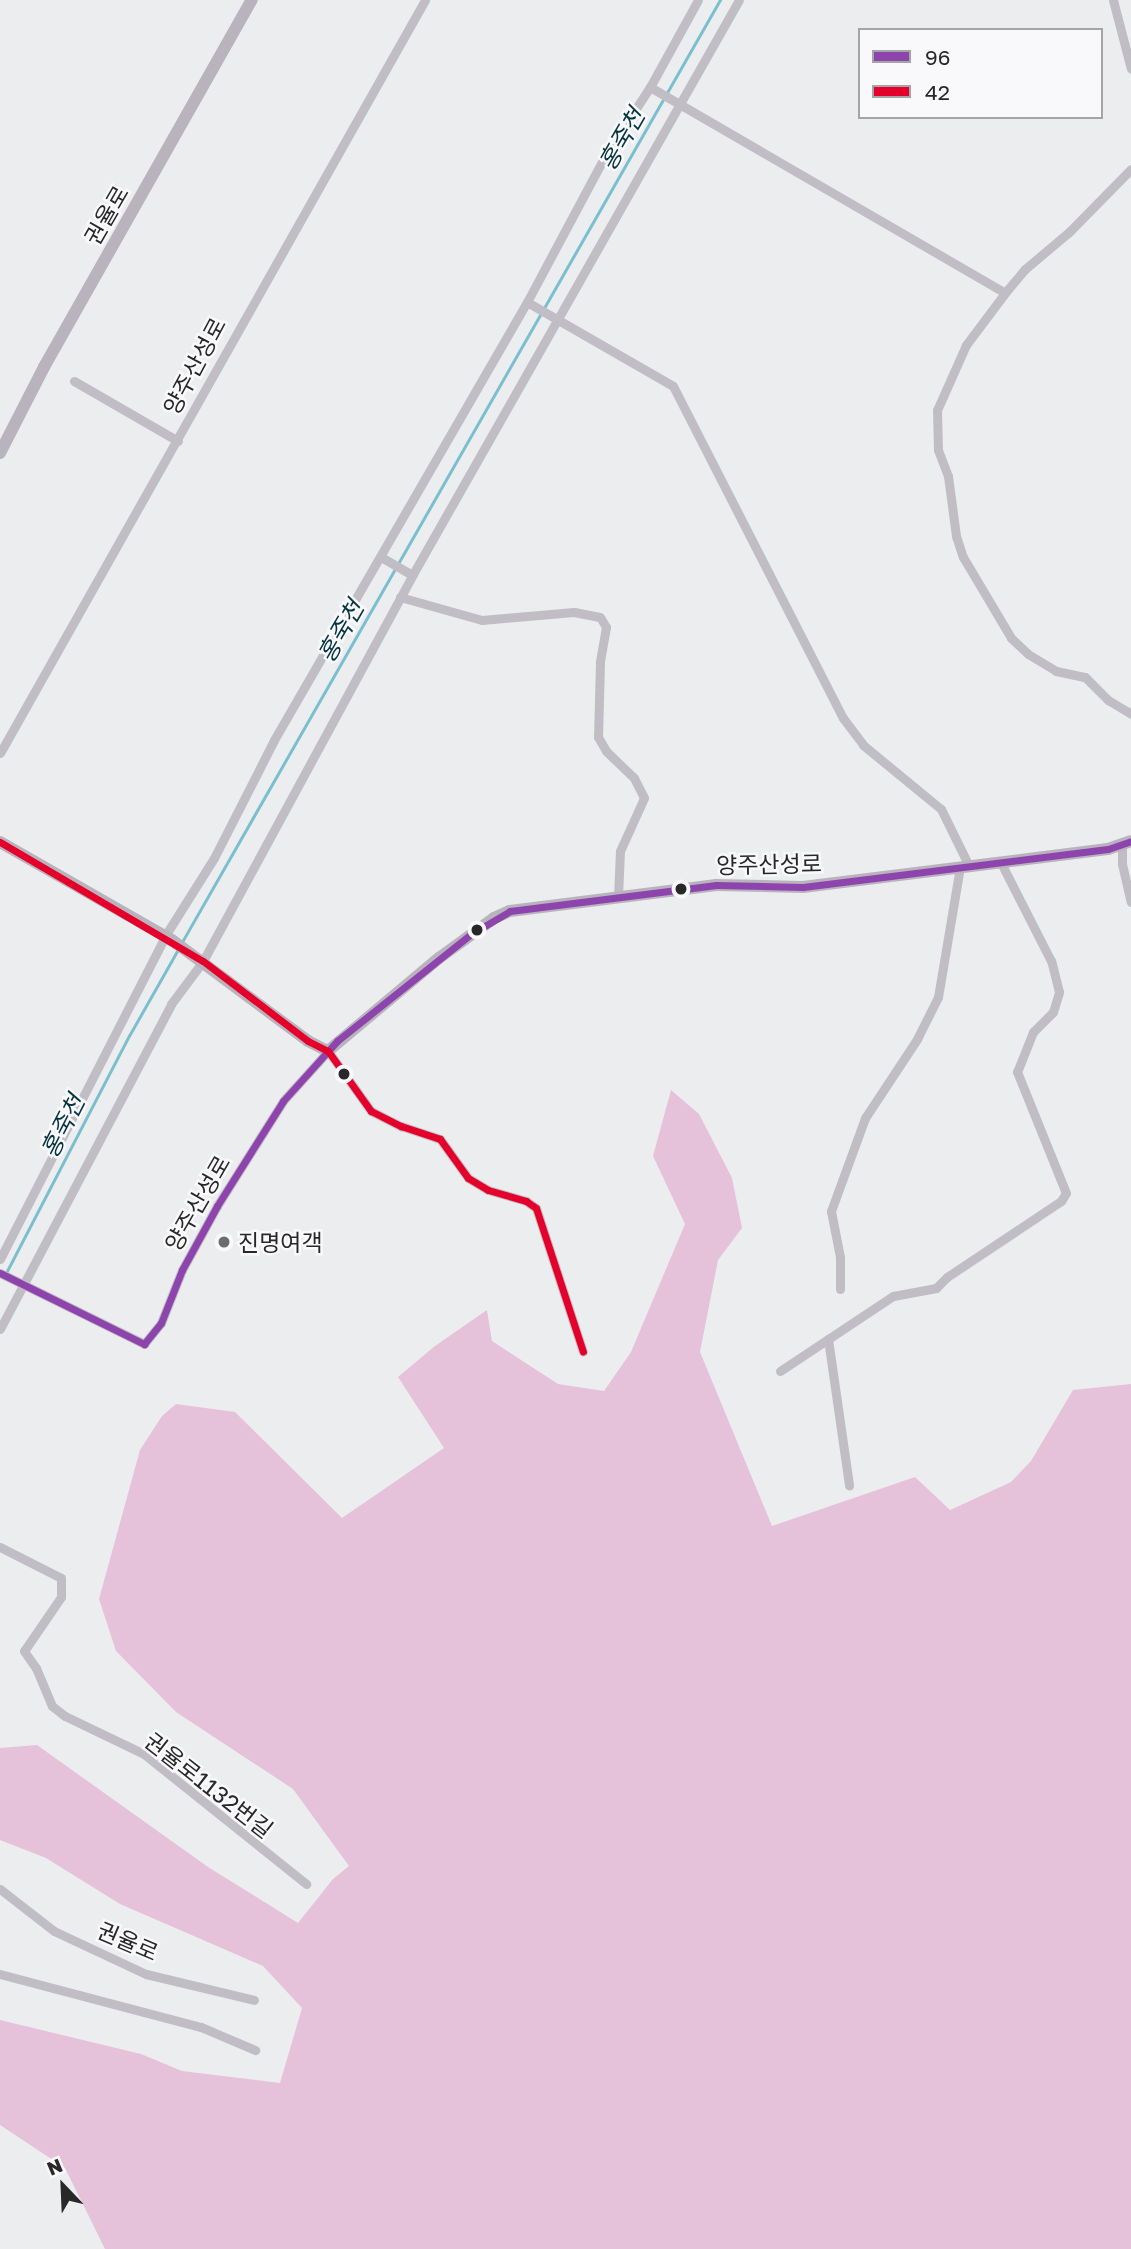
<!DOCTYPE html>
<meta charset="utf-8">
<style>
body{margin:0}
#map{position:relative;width:1131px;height:2249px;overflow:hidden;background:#ecedee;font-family:"Golos Text","Noto Sans KR",sans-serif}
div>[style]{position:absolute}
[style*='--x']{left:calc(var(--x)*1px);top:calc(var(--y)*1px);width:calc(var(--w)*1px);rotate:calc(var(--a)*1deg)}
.forest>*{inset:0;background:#e6c2da}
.stream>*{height:2.5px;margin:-1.25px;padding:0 1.25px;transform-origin:1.25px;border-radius:1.25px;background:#7bbfcf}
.street>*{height:9px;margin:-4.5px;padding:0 4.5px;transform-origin:4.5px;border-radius:4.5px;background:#c1bdc5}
.secondary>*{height:12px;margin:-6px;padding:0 6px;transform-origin:6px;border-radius:6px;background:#b8b3bd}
.bus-1>*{height:7px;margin:-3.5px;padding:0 3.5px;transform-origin:3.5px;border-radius:3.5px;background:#8e44ad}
.bus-2>*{height:7px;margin:-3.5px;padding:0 3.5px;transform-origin:3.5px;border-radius:3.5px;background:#e4002b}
.dots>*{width:19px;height:19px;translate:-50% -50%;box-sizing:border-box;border:4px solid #f9f9fc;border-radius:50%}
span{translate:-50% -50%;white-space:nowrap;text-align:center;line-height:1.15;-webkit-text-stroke:5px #f9f9fc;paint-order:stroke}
.street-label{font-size:23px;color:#282829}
.poi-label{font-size:23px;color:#282829}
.left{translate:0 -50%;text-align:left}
.water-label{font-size:24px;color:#06353f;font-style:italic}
.legend{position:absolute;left:858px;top:28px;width:245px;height:91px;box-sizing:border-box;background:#f9f9fc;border:2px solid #a5a5a8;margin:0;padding:9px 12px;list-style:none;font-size:21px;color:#282829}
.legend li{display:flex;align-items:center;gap:14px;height:35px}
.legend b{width:35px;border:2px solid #a5a5a8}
.north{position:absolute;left:28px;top:2151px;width:70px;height:70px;-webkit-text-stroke:5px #f9f9fc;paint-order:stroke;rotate:337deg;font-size:19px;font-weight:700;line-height:28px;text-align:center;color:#282829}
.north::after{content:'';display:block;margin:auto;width:24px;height:32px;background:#282829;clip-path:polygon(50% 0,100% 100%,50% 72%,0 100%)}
</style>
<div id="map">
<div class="forest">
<div style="clip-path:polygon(671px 1090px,699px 1114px,732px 1178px,742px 1228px,718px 1260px,700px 1352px,772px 1526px,915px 1477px,950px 1510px,1011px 1482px,1031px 1461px,1073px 1390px,1131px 1384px,1131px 2249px,105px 2249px,65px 2168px,0 2125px,0 2020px,141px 2054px,182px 2071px,280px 2083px,302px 2008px,263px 1966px,120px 1904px,46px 1858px,0 1840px,0 1748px,37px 1745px,208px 1867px,298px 1923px,333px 1879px,349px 1866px,293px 1789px,176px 1712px,116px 1651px,99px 1599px,140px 1450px,162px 1416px,176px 1404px,235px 1412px,342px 1518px,444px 1448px,398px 1377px,435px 1346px,487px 1310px,492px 1341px,558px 1384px,604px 1391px,631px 1352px,685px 1224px,653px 1156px)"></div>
</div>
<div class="stream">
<div style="--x:182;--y:942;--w:1085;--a:-60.27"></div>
<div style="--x:6;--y:1273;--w:267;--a:-62.6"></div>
<div style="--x:129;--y:1036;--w:98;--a:-60.5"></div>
</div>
<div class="street">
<div style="--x:1113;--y:0;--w:71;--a:75.4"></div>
<div style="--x:650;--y:87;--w:410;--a:30.1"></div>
<div style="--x:1131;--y:169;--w:88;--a:134.5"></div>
<div style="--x:1069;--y:232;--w:57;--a:139.9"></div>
<div style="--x:1025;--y:269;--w:31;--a:130"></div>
<div style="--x:1005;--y:293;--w:65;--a:126.9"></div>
<div style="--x:966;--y:345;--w:71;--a:114"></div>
<div style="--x:937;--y:410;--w:40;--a:88.6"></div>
<div style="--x:938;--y:450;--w:28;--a:69"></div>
<div style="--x:948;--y:476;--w:61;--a:82.4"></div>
<div style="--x:956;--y:536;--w:22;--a:72"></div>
<div style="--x:963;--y:557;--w:94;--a:59.3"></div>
<div style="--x:1011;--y:638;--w:23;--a:43"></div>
<div style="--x:1028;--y:654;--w:33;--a:31"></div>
<div style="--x:1056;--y:671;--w:30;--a:12"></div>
<div style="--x:1085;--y:677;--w:33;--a:45"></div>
<div style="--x:1108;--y:700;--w:27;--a:31"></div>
<div style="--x:527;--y:302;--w:168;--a:29.9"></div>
<div style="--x:673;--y:386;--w:373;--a:62.9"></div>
<div style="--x:843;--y:718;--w:34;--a:53"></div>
<div style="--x:863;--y:745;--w:101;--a:39.4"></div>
<div style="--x:941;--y:809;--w:64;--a:63.8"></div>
<div style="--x:74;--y:381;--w:120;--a:30"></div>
<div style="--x:381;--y:557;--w:36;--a:30"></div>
<div style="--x:400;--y:597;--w:85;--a:15.7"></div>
<div style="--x:482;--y:620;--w:92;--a:-5"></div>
<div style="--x:574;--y:612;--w:26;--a:11"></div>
<div style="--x:600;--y:617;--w:12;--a:59"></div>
<div style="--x:606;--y:627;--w:36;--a:100"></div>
<div style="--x:600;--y:662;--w:75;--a:91.5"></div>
<div style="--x:598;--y:737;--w:16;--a:60"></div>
<div style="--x:606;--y:751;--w:39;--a:44"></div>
<div style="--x:634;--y:778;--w:22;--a:63"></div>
<div style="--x:644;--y:798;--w:58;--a:114.4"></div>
<div style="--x:620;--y:851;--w:46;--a:92.5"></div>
<div style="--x:0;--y:753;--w:865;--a:-60.56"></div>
<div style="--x:1122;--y:845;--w:19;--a:90"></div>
<div style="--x:1122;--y:864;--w:39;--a:77"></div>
<div style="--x:0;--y:1259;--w:363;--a:-62.9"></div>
<div style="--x:165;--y:936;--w:92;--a:-57.9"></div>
<div style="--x:214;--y:858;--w:132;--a:-63"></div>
<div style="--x:274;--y:740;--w:506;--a:-59.99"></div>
<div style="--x:527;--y:302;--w:166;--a:-61.9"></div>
<div style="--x:605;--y:156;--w:82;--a:-56.9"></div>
<div style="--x:650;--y:87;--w:99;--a:-61.1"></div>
<div style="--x:0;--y:1273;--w:161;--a:26.2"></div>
<div style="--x:144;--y:1344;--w:27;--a:-51"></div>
<div style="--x:161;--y:1323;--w:57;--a:-68.4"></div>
<div style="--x:182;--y:1270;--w:73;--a:-61.3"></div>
<div style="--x:217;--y:1206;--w:124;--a:-57.8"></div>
<div style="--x:283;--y:1101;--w:67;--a:-48"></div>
<div style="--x:328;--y:1051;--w:74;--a:54.4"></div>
<div style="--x:371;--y:1111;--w:34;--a:27"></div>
<div style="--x:401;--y:1126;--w:41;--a:18.4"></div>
<div style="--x:440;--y:1139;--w:48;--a:54.3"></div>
<div style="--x:468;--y:1178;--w:23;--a:31"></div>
<div style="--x:488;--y:1190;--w:40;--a:16"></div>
<div style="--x:526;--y:1201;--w:12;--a:35"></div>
<div style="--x:536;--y:1208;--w:151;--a:71.9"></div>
<div style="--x:840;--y:1289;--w:32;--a:-90"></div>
<div style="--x:840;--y:1257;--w:47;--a:-101.1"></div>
<div style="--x:831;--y:1211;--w:99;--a:-69.9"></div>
<div style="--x:865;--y:1118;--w:95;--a:-56.6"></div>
<div style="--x:917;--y:1039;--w:47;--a:-63.4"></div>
<div style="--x:938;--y:997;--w:132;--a:-80.4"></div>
<div style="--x:0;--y:1329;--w:367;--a:-62.2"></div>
<div style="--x:171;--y:1004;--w:54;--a:-53.3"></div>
<div style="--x:203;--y:961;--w:440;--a:-61.5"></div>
<div style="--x:413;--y:574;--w:660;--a:-60.41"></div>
<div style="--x:828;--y:1339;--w:148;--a:81.8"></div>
<div style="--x:780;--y:1371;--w:136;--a:-33.6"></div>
<div style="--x:893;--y:1296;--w:44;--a:-10.5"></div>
<div style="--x:936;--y:1288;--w:16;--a:-45"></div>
<div style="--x:947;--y:1277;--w:137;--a:-33.7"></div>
<div style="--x:1061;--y:1201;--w:9;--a:-58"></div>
<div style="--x:1066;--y:1193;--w:131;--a:-112"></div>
<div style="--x:1017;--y:1072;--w:43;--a:-68.2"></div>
<div style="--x:1033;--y:1032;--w:28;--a:-45"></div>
<div style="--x:1053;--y:1012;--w:21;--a:-73"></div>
<div style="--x:1059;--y:992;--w:32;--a:-104"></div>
<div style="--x:1051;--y:961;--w:110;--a:-117"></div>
<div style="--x:0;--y:1547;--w:68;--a:26.9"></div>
<div style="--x:61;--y:1578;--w:19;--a:90"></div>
<div style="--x:61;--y:1597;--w:65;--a:124.4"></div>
<div style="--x:24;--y:1651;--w:21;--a:55"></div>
<div style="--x:36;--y:1668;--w:41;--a:67.2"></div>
<div style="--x:52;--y:1706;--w:16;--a:38"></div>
<div style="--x:65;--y:1716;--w:88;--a:25.7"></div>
<div style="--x:144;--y:1754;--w:208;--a:38.7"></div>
<div style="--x:0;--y:1889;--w:68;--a:37.9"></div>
<div style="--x:54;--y:1931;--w:102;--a:25.1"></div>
<div style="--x:146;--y:1974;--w:111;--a:13.5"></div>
<div style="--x:0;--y:1974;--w:208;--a:14.8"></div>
<div style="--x:201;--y:2027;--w:59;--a:23.1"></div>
</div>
<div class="secondary">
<div style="--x:0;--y:453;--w:97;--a:-62.9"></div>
<div style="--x:44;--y:367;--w:422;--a:-60.5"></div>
<div style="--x:0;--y:842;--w:198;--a:29.7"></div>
<div style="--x:172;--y:940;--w:169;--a:36.6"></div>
<div style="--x:308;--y:1041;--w:22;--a:27"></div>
<div style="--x:328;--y:1051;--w:145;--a:-40"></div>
<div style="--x:439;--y:958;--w:68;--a:-36"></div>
<div style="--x:494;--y:918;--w:17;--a:-24"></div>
<div style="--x:510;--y:911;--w:208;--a:-7.2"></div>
<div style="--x:716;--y:885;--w:87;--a:1.3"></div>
<div style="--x:803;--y:887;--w:307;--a:-7.1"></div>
<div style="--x:1108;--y:849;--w:24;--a:-19"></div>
</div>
<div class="bus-1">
<div style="--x:0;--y:1273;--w:161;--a:26.2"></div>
<div style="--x:144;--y:1344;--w:27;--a:-51"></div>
<div style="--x:161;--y:1323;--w:57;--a:-68.4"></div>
<div style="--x:182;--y:1270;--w:73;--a:-61.3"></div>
<div style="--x:217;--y:1206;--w:124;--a:-57.8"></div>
<div style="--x:283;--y:1101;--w:81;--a:-48"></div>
<div style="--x:337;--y:1041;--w:171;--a:-38.6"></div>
<div style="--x:471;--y:934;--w:45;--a:-30.5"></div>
<div style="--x:510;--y:911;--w:208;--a:-7.2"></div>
<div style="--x:716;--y:885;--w:87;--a:1.3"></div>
<div style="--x:803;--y:887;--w:307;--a:-7.1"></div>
<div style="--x:1108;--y:849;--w:24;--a:-19"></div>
</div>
<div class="bus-2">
<div style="--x:0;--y:842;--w:235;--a:30.4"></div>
<div style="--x:203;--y:961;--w:132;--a:37.3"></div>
<div style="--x:308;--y:1041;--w:22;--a:27"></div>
<div style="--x:328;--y:1051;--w:74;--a:54.4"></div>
<div style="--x:371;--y:1111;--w:34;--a:27"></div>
<div style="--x:401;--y:1126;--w:41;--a:18.4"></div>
<div style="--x:440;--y:1139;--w:48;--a:54.3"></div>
<div style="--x:468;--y:1178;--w:23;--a:31"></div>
<div style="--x:488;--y:1190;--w:40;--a:16"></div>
<div style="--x:526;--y:1201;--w:12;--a:35"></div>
<div style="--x:536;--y:1208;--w:151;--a:71.9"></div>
</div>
<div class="dots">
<div style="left:681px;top:889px;background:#282829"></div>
<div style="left:477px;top:930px;background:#282829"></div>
<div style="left:344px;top:1074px;background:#282829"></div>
<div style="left:224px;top:1242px;background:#6d6d6e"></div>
</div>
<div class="street-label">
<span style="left:106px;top:215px;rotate:-60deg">권율로</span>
<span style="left:194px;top:366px;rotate:-62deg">양주산성로</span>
<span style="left:769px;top:864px;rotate:-1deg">양주산성로</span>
<span style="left:197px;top:1203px;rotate:-60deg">양주산성로</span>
<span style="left:209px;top:1785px;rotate:38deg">권율로1132번길</span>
<span style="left:128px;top:1941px;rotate:23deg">권율로</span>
</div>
<div class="poi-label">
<span class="left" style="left:238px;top:1242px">진명여객</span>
</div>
<div class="water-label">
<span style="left:621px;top:139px;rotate:-60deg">홍죽천</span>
<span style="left:340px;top:631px;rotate:-60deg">홍죽천</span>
<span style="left:62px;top:1126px;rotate:-63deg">홍죽천</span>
</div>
<ul class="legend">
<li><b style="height:9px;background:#8e44ad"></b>96</li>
<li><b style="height:9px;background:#e4002b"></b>42</li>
</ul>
<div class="north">N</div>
</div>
